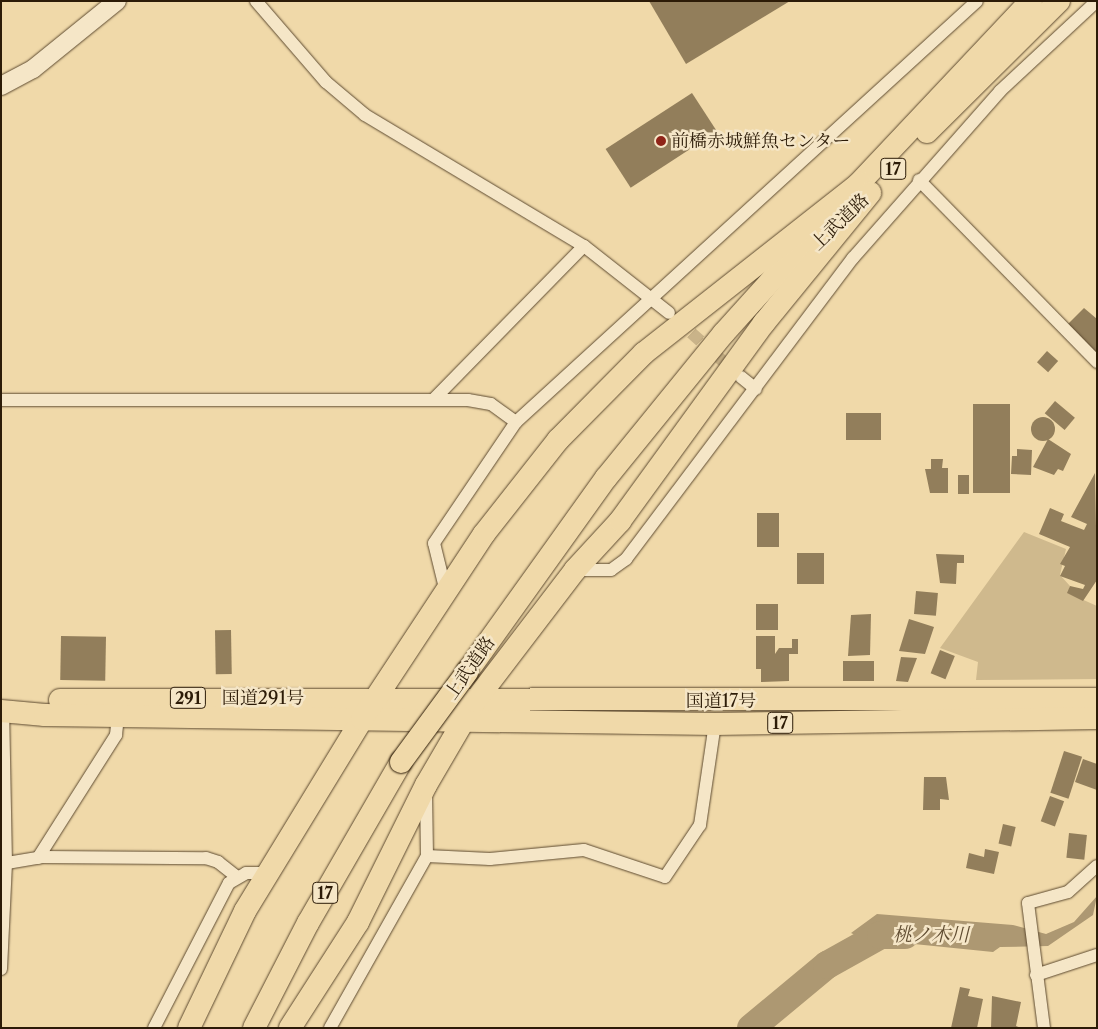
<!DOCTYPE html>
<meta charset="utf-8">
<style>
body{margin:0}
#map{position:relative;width:1098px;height:1029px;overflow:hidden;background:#f0d9a9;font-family:"Libre Caslon Text","Noto Serif JP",serif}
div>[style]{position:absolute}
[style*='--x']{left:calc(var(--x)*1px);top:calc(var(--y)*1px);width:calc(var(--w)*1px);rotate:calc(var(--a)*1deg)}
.green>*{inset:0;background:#cfb98d}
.water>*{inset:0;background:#ad9872}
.river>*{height:28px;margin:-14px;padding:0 14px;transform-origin:14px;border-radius:14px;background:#ad9872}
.building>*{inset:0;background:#927e5b;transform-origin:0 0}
.round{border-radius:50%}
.street-tunnel>*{height:12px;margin-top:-6px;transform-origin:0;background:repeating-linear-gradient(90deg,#c9b389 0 12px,transparent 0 18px)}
.roads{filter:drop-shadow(0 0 1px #5d4a30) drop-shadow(0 0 1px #5d4a30)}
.street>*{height:12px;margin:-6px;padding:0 6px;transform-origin:6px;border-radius:6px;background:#f5e6c7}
.secondary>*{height:18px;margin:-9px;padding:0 9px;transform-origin:9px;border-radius:9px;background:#f5e6c7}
.highway>*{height:22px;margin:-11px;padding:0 11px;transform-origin:11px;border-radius:11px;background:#f0d9a9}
.bridges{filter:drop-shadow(0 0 1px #2c1b07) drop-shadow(0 0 1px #2c1b07)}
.highway-bridge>*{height:22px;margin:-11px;padding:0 11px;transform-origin:11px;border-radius:11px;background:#f0d9a9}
.dots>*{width:14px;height:14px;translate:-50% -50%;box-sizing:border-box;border:2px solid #f5e6c7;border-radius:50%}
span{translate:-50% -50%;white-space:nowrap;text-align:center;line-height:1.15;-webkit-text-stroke:5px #f5e6c7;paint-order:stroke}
.shield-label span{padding:1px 4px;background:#f5e6c7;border:1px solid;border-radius:4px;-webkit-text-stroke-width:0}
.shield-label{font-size:16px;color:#2c1b07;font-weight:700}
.poi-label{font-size:18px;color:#2c1b07}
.left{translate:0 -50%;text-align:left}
.street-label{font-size:18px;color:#2c1b07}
.water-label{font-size:19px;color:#604d32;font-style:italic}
.frame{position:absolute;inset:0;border:2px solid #2c1b07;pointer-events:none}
</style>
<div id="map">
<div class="green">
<div style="clip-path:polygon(1024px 532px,1066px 549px,1060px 575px,1070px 586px,1068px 593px,1097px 606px,1097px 679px,976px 680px,978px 662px,940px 648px)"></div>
</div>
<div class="water">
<div style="clip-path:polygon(1097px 896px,1093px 915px,1048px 946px,1000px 947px,993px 952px,914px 944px,882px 948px,851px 933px,877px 914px,1013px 925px,1046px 934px,1074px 922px)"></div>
</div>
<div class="river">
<div style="--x:751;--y:1028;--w:99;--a:-39.7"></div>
<div style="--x:827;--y:965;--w:62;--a:-29.1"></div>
<div style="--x:881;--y:935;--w:24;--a:0"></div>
</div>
<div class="building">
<div style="clip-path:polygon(649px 1px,790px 1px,686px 64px)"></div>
<div style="left:692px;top:93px;width:46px;height:103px;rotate:57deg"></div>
<div style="clip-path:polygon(1084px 308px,1097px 319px,1097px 354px,1067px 325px)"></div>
<div style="left:1047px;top:351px;width:15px;height:15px;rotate:42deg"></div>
<div style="left:1055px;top:401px;width:26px;height:16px;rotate:40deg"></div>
<div style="left:973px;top:404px;width:37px;height:89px"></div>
<div style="left:846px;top:413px;width:35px;height:27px"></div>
<div class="round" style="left:1031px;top:417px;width:24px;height:24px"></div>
<div style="clip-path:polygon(1048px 439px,1071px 454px,1063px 471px,1058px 469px,1054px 475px,1033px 467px)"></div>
<div style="clip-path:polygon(1017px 449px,1032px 450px,1031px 475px,1011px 474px,1012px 456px,1017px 456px)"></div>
<div style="clip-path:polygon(931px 459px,943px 459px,942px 468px,948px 468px,948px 493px,930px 493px,925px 469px,931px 469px)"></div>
<div style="clip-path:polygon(1095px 473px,1097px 580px,1083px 601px,1067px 593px,1070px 586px,1083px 589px,1085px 585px,1060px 576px,1065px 566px,1060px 564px,1070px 547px,1039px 534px,1050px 508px,1064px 514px,1061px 521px,1084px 530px,1087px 524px,1071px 517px)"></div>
<div style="left:958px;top:475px;width:11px;height:19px"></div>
<div style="left:757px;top:513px;width:22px;height:34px"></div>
<div style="left:797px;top:553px;width:27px;height:31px"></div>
<div style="clip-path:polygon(936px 554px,964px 555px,964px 563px,957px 563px,956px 584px,940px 583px)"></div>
<div style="left:916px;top:591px;width:22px;height:23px;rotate:5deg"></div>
<div style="left:756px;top:604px;width:22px;height:26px"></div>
<div style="clip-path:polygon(871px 614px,870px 655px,848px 656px,851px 615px)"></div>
<div style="clip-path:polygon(909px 619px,934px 627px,925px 654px,899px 651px)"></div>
<div style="left:231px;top:630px;width:44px;height:16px;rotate:89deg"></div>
<div style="left:61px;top:636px;width:45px;height:44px;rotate:1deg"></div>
<div style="clip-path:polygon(756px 636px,775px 636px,775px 654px,779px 648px,792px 648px,792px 639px,798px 639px,798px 654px,789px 654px,789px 681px,761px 682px,761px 669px,756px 669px)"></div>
<div style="left:940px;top:650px;width:16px;height:25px;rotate:22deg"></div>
<div style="clip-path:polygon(901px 657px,917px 658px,908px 682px,896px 681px)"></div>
<div style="left:843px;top:661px;width:31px;height:20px"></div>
<div style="left:1064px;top:751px;width:19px;height:44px;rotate:18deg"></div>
<div style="clip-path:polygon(1083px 759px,1097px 764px,1097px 790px,1075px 782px)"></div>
<div style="clip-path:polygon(924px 777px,946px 777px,949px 800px,940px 799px,940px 810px,923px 810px)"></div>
<div style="left:1050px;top:796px;width:15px;height:27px;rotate:20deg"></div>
<div style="left:1003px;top:824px;width:13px;height:20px;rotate:13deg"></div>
<div style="left:1069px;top:833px;width:18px;height:25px;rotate:6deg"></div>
<div style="clip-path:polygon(985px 849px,999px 852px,994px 874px,966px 868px,969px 853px,984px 857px)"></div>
<div style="clip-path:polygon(960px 987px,970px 989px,968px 996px,983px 999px,977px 1028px,951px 1028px)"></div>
<div style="clip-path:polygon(992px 996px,1021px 1002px,1016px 1026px,1021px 1028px,991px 1028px)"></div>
</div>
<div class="street-tunnel">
<div style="--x:678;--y:321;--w:75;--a:41.8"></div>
</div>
<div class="roads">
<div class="street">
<div style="--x:256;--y:1;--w:107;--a:49.2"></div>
<div style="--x:326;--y:82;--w:51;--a:40.2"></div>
<div style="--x:365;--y:115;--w:255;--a:30.9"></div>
<div style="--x:584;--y:246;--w:108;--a:38.2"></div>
<div style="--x:919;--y:180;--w:255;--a:45.6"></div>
<div style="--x:741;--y:377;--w:19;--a:39"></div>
<div style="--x:434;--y:399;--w:214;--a:-45.6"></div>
<div style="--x:1;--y:400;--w:467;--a:0"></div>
<div style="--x:468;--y:400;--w:23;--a:10"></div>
<div style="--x:491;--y:404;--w:31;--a:36"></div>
<div style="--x:575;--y:570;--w:36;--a:0"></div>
<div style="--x:611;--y:570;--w:19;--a:-36"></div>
<div style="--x:626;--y:559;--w:377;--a:-53"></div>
<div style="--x:853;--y:258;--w:222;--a:-48.6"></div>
<div style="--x:1000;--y:91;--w:132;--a:-42.9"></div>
<div style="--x:446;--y:592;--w:50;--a:-103.8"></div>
<div style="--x:434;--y:543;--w:146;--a:-55.9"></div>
<div style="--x:516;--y:422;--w:624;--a:-42.4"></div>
<div style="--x:427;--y:856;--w:63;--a:2.7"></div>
<div style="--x:490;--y:859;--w:94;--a:-5.5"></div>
<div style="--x:584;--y:850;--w:85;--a:18.4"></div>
<div style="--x:665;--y:877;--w:63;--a:-56.1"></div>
<div style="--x:700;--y:825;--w:102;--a:-81.6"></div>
<div style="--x:38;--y:858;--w:146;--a:-57.6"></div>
<div style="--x:116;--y:735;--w:19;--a:-84"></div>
<div style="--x:1;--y:864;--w:43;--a:-9.5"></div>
<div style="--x:43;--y:857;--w:163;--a:0.4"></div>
<div style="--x:206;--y:858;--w:13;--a:18"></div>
<div style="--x:218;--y:862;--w:23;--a:38"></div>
<div style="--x:1;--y:969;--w:106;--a:-87.3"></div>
<div style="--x:6;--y:863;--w:152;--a:-91.1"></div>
<div style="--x:1036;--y:975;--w:64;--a:-18.2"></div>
<div style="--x:154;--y:1028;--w:163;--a:-62.7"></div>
<div style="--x:229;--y:883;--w:20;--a:-30"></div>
<div style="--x:246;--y:873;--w:23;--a:0"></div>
<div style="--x:330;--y:1028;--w:197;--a:-60.6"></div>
<div style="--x:427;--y:856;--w:65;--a:-90.9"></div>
<div style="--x:1044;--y:1028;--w:126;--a:-97.3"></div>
<div style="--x:1028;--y:903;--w:41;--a:-15.4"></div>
<div style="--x:1068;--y:892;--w:39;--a:-42"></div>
</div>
<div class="secondary">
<div style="--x:1;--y:86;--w:36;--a:-28"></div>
<div style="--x:33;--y:69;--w:108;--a:-39"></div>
</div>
<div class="highway">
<div style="--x:927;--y:132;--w:186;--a:-44.8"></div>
<div style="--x:850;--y:193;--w:264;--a:-46.7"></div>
<div style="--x:467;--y:672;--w:239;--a:-54.4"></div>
<div style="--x:606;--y:478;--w:187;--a:-50.9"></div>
<div style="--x:724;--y:333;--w:151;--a:-48"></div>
<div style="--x:60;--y:700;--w:1037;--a:-0.06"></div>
<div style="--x:1;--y:711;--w:44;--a:5.2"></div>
<div style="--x:45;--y:715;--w:670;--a:0.77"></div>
<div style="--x:715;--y:724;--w:382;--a:-0.9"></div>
<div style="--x:189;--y:1028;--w:130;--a:-64.4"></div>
<div style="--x:245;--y:911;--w:225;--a:-58.6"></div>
<div style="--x:362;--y:719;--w:222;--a:-56.6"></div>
<div style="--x:484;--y:534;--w:120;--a:-51.8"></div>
<div style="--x:558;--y:440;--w:122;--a:-45.3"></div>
<div style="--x:644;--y:353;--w:275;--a:-38.2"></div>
<div style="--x:254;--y:1028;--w:118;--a:-62.8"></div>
<div style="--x:308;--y:923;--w:186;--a:-60"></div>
<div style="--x:290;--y:1028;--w:126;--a:-57.3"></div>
<div style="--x:358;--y:922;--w:153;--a:-63.6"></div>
<div style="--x:426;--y:785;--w:97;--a:-59.7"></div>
<div style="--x:475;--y:701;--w:165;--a:-52.6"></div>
<div style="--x:575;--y:570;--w:67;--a:-47.4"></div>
<div style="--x:620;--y:521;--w:245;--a:-54"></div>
<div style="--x:764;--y:323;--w:168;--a:-50.8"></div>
</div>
</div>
<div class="bridges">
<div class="highway-bridge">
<div style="--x:401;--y:762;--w:112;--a:-53.7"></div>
</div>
</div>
<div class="dots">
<div style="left:661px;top:141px;background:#8f2418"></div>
</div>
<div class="shield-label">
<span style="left:893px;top:169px">17</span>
<span style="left:188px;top:698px">291</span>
<span style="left:780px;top:723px">17</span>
<span style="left:325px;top:893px">17</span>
</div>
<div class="poi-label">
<span class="left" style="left:671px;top:141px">前橋赤城鮮魚センター</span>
</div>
<div class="street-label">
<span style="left:840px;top:222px;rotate:-44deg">上武道路</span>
<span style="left:470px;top:668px;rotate:-55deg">上武道路</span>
<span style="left:263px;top:698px">国道291号</span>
<span style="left:721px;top:701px">国道17号</span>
</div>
<div class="water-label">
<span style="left:931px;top:935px">桃ノ木川</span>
</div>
<div class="frame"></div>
</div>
